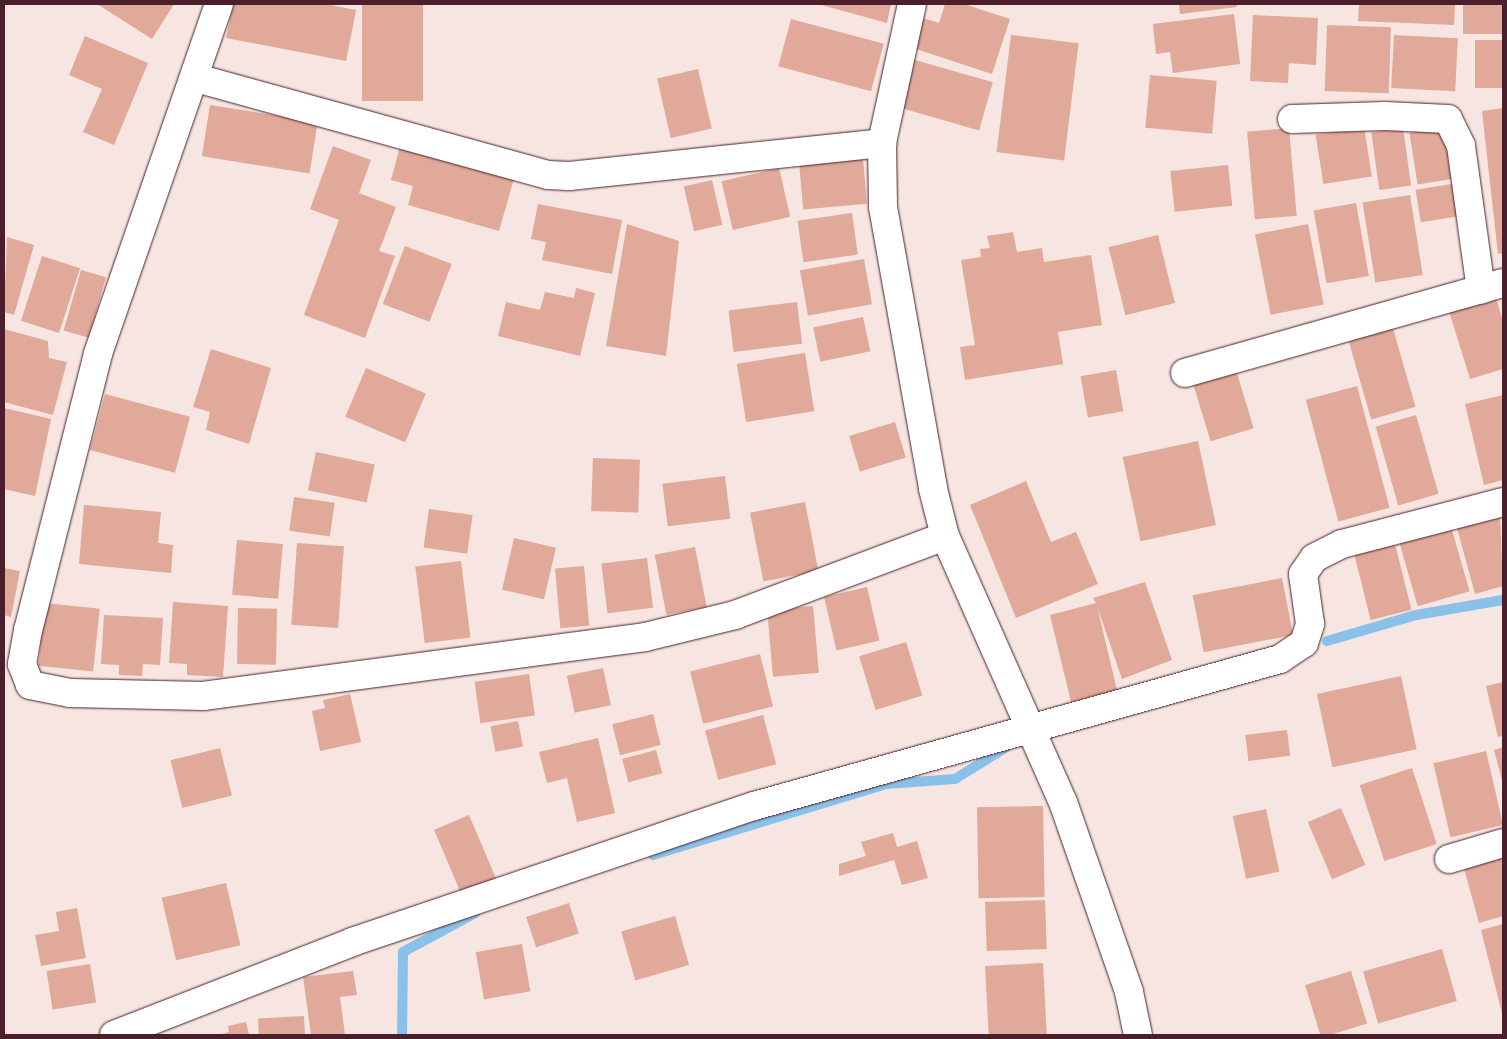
<!DOCTYPE html>
<style>
body{margin:0}
#map{position:relative;width:1507px;height:1039px;overflow:hidden;background:#f6e5e0;font-family:"Architects Daughter",sans-serif}
div>[style]{position:absolute}
[style*='--x']{left:calc(var(--x)*1px);top:calc(var(--y)*1px);width:calc(var(--w)*1px);rotate:calc(var(--a)*1deg)}
.stream>*{height:10px;margin:-5px;padding:0 5px;transform-origin:5px;border-radius:5px;background:#8ac1e8}
.building>*{inset:0;background:#e0a999;transform-origin:0 0}
.roads{filter:drop-shadow(0 0 1px #4a1f2b) drop-shadow(0 0 1px #4a1f2b)}
.minor>*{height:28px;margin:-14px;padding:0 14px;transform-origin:14px;border-radius:14px;background:#fff}
span{translate:-50% -50%;white-space:nowrap;text-align:center;line-height:1.15;-webkit-text-stroke:5px #fff;paint-order:stroke}
.frame{position:absolute;inset:0;border:5px solid #4a1f2b;pointer-events:none}
</style>
<div id="map">
<div class="stream">
<div style="--x:1327;--y:641;--w:93;--a:-16.3"></div>
<div style="--x:1416;--y:615;--w:88;--a:-9.8"></div>
<div style="--x:653;--y:855;--w:244;--a:-16.9"></div>
<div style="--x:886;--y:784;--w:69;--a:-4.1"></div>
<div style="--x:955;--y:779;--w:62;--a:-31.9"></div>
<div style="--x:402;--y:1035;--w:83;--a:-89.3"></div>
<div style="--x:403;--y:952;--w:82;--a:-28.4"></div>
</div>
<div class="building">
<div style="clip-path:polygon(97px 4px,174px 4px,152px 39px)"></div>
<div style="clip-path:polygon(233px 4px,326px 4px,356px 10px,346px 61px,226px 38px)"></div>
<div style="left:362px;top:4px;width:61px;height:97px"></div>
<div style="clip-path:polygon(818px 4px,891px 4px,887px 23px)"></div>
<div style="clip-path:polygon(945px 4px,964px 4px,1010px 19px,992px 74px,913px 48px,923px 18px,939px 23px)"></div>
<div style="clip-path:polygon(1179px 4px,1236px 4px,1237px 7px,1180px 14px)"></div>
<div style="clip-path:polygon(1359px 4px,1455px 4px,1454px 25px,1358px 21px)"></div>
<div style="left:1463px;top:4px;width:40px;height:30px"></div>
<div style="clip-path:polygon(1234px 14px,1240px 64px,1173px 73px,1170px 52px,1156px 54px,1153px 24px)"></div>
<div style="clip-path:polygon(1253px 15px,1318px 18px,1316px 65px,1289px 63px,1288px 83px,1250px 81px)"></div>
<div style="left:791px;top:19px;width:96px;height:49px;rotate:15deg"></div>
<div style="left:1327px;top:25px;width:64px;height:66px;rotate:2deg"></div>
<div style="left:1011px;top:35px;width:68px;height:118px;rotate:7deg"></div>
<div style="left:1394px;top:35px;width:64px;height:53px;rotate:3deg"></div>
<div style="clip-path:polygon(85px 36px,148px 63px,114px 145px,83px 132px,102px 89px,69px 75px)"></div>
<div style="left:1475px;top:40px;width:28px;height:48px"></div>
<div style="left:915px;top:60px;width:81px;height:50px;rotate:16deg"></div>
<div style="left:698px;top:69px;width:61px;height:42px;rotate:77deg"></div>
<div style="left:1150px;top:75px;width:67px;height:53px;rotate:5deg"></div>
<div style="left:210px;top:105px;width:109px;height:52px;rotate:9deg"></div>
<div style="clip-path:polygon(1503px 108px,1503px 253px,1498px 254px,1482px 111px)"></div>
<div style="left:1364px;top:127px;width:50px;height:49px;rotate:81deg"></div>
<div style="left:1448px;top:127px;width:52px;height:39px;rotate:81deg"></div>
<div style="left:1289px;top:128px;width:88px;height:42px;rotate:85deg"></div>
<div style="left:1403px;top:128px;width:58px;height:32px;rotate:82deg"></div>
<div style="clip-path:polygon(401px 143px,515px 175px,499px 231px,408px 205px,413px 186px,391px 180px)"></div>
<div style="clip-path:polygon(333px 146px,371px 160px,359px 193px,396px 207px,379px 251px,395px 256px,365px 338px,304px 315px,339px 220px,310px 209px)"></div>
<div style="left:863px;top:159px;width:45px;height:64px;rotate:85deg"></div>
<div style="left:1228px;top:165px;width:41px;height:58px;rotate:84deg"></div>
<div style="left:779px;top:168px;width:50px;height:59px;rotate:77deg"></div>
<div style="left:712px;top:180px;width:46px;height:29px;rotate:77deg"></div>
<div style="left:1458px;top:183px;width:33px;height:43px;rotate:81deg"></div>
<div style="left:1410px;top:195px;width:81px;height:48px;rotate:81deg"></div>
<div style="left:1356px;top:203px;width:74px;height:43px;rotate:80deg"></div>
<div style="clip-path:polygon(538px 204px,622px 220px,612px 274px,542px 260px,546px 242px,531px 239px)"></div>
<div style="left:852px;top:213px;width:42px;height:55px;rotate:82deg"></div>
<div style="clip-path:polygon(627px 224px,679px 241px,666px 356px,606px 346px)"></div>
<div style="left:1308px;top:224px;width:82px;height:54px;rotate:79deg"></div>
<div style="clip-path:polygon(1013px 232px,1017px 252px,1042px 248px,1044px 262px,1091px 255px,1102px 325px,1058px 332px,1063px 364px,965px 380px,960px 347px,975px 345px,961px 260px,981px 257px,980px 249px,990px 248px,987px 236px)"></div>
<div style="left:1158px;top:235px;width:70px;height:51px;rotate:76deg"></div>
<div style="clip-path:polygon(7px 237px,34px 245px,14px 315px,4px 312px)"></div>
<div style="left:405px;top:246px;width:50px;height:62px;rotate:21deg"></div>
<div style="left:42px;top:256px;width:40px;height:68px;rotate:18deg"></div>
<div style="left:864px;top:259px;width:46px;height:65px;rotate:80deg"></div>
<div style="left:81px;top:270px;width:26px;height:63px;rotate:16deg"></div>
<div style="clip-path:polygon(576px 288px,595px 293px,580px 356px,498px 336px,506px 302px,540px 310px,545px 292px,574px 298px)"></div>
<div style="clip-path:polygon(1495px 294px,1503px 322px,1503px 369px,1470px 379px,1448px 308px)"></div>
<div style="left:797px;top:302px;width:42px;height:69px;rotate:83deg"></div>
<div style="left:863px;top:317px;width:35px;height:51px;rotate:78deg"></div>
<div style="left:1392px;top:325px;width:85px;height:46px;rotate:74deg"></div>
<div style="clip-path:polygon(4px 329px,48px 341px,49px 358px,67px 362px,53px 415px,4px 402px)"></div>
<div style="clip-path:polygon(211px 349px,271px 368px,249px 444px,206px 430px,210px 412px,193px 407px)"></div>
<div style="left:805px;top:353px;width:59px;height:69px;rotate:81deg"></div>
<div style="left:1235px;top:367px;width:64px;height:45px;rotate:73deg"></div>
<div style="left:366px;top:368px;width:65px;height:53px;rotate:23deg"></div>
<div style="left:1116px;top:370px;width:42px;height:36px;rotate:80deg"></div>
<div style="left:1357px;top:386px;width:126px;height:53px;rotate:75deg"></div>
<div style="left:105px;top:394px;width:88px;height:58px;rotate:15deg"></div>
<div style="clip-path:polygon(1503px 395px,1503px 480px,1484px 485px,1465px 404px)"></div>
<div style="clip-path:polygon(4px 408px,51px 419px,35px 496px,4px 489px)"></div>
<div style="left:1416px;top:415px;width:82px;height:42px;rotate:74deg"></div>
<div style="left:895px;top:422px;width:37px;height:48px;rotate:73deg"></div>
<div style="left:1198px;top:441px;width:86px;height:77px;rotate:78deg"></div>
<div style="left:316px;top:452px;width:60px;height:39px;rotate:12deg"></div>
<div style="left:593px;top:458px;width:47px;height:53px;rotate:2deg"></div>
<div style="left:725px;top:476px;width:43px;height:63px;rotate:83deg"></div>
<div style="clip-path:polygon(1026px 481px,1051px 542px,1076px 532px,1098px 584px,1016px 618px,970px 505px)"></div>
<div style="left:294px;top:497px;width:41px;height:34px;rotate:8deg"></div>
<div style="left:805px;top:502px;width:70px;height:56px;rotate:79deg"></div>
<div style="clip-path:polygon(84px 505px,161px 512px,158px 543px,173px 545px,171px 573px,79px 564px)"></div>
<div style="left:429px;top:509px;width:44px;height:39px;rotate:8deg"></div>
<div style="clip-path:polygon(1500px 515px,1503px 586px,1475px 594px,1457px 528px)"></div>
<div style="left:1450px;top:523px;width:71px;height:54px;rotate:74deg"></div>
<div style="left:514px;top:538px;width:43px;height:53px;rotate:13deg"></div>
<div style="left:237px;top:540px;width:46px;height:55px;rotate:5deg"></div>
<div style="left:1394px;top:540px;width:72px;height:42px;rotate:76deg"></div>
<div style="left:297px;top:543px;width:47px;height:82px;rotate:4deg"></div>
<div style="left:695px;top:547px;width:61px;height:41px;rotate:79deg"></div>
<div style="left:647px;top:558px;width:50px;height:46px;rotate:83deg"></div>
<div style="left:461px;top:561px;width:77px;height:46px;rotate:83deg"></div>
<div style="left:584px;top:566px;width:60px;height:29px;rotate:85deg"></div>
<div style="clip-path:polygon(4px 568px,20px 571px,11px 617px,4px 615px)"></div>
<div style="left:1282px;top:578px;width:58px;height:91px;rotate:79deg"></div>
<div style="clip-path:polygon(1145px 582px,1172px 660px,1122px 679px,1097px 606px,1117px 690px,1071px 702px,1050px 615px,1096px 603px,1093px 598px)"></div>
<div style="left:867px;top:587px;width:55px;height:44px;rotate:77deg"></div>
<div style="clip-path:polygon(173px 602px,228px 606px,223px 677px,187px 675px,187px 664px,169px 663px)"></div>
<div style="left:45px;top:603px;width:55px;height:63px;rotate:6deg"></div>
<div style="left:813px;top:606px;width:67px;height:46px;rotate:85deg"></div>
<div style="left:238px;top:608px;width:39px;height:56px;rotate:1deg"></div>
<div style="clip-path:polygon(104px 615px,163px 618px,160px 665px,143px 664px,142px 676px,119px 675px,119px 665px,101px 664px)"></div>
<div style="left:906px;top:642px;width:56px;height:49px;rotate:73deg"></div>
<div style="left:760px;top:654px;width:54px;height:72px;rotate:76deg"></div>
<div style="left:603px;top:668px;width:38px;height:37px;rotate:78deg"></div>
<div style="left:529px;top:674px;width:42px;height:55px;rotate:82deg"></div>
<div style="left:1401px;top:676px;width:75px;height:86px;rotate:78deg"></div>
<div style="clip-path:polygon(1503px 682px,1503px 735px,1498px 737px,1486px 686px)"></div>
<div style="clip-path:polygon(350px 694px,361px 742px,320px 751px,312px 711px,325px 708px,323px 700px)"></div>
<div style="left:653px;top:714px;width:32px;height:42px;rotate:76deg"></div>
<div style="left:763px;top:715px;width:51px;height:60px;rotate:75deg"></div>
<div style="left:518px;top:721px;width:26px;height:28px;rotate:79deg"></div>
<div style="left:1287px;top:730px;width:26px;height:42px;rotate:83deg"></div>
<div style="clip-path:polygon(598px 738px,615px 813px,577px 822px,567px 778px,547px 783px,539px 752px)"></div>
<div style="clip-path:polygon(1503px 747px,1503px 784px,1494px 750px)"></div>
<div style="left:220px;top:748px;width:49px;height:51px;rotate:76deg"></div>
<div style="left:656px;top:750px;width:24px;height:35px;rotate:75deg"></div>
<div style="left:1486px;top:751px;width:76px;height:54px;rotate:77deg"></div>
<div style="left:1412px;top:768px;width:80px;height:55px;rotate:72deg"></div>
<div style="left:1043px;top:806px;width:91px;height:66px;rotate:89deg"></div>
<div style="left:1341px;top:808px;width:62px;height:36px;rotate:67deg"></div>
<div style="left:1266px;top:809px;width:64px;height:34px;rotate:78deg"></div>
<div style="left:469px;top:815px;width:75px;height:38px;rotate:67deg"></div>
<div style="clip-path:polygon(893px 833px,897px 847px,917px 841px,928px 878px,902px 885px,894px 860px,839px 876px,839px 864px,866px 856px,861px 842px)"></div>
<div style="clip-path:polygon(1503px 854px,1503px 916px,1479px 923px,1463px 865px)"></div>
<div style="left:226px;top:883px;width:64px;height:66px;rotate:77deg"></div>
<div style="left:1045px;top:900px;width:49px;height:60px;rotate:88deg"></div>
<div style="left:569px;top:903px;width:32px;height:45px;rotate:72deg"></div>
<div style="clip-path:polygon(77px 908px,86px 958px,41px 966px,35px 935px,59px 931px,56px 912px)"></div>
<div style="left:675px;top:916px;width:51px;height:56px;rotate:74deg"></div>
<div style="clip-path:polygon(1503px 924px,1503px 1017px,1481px 930px)"></div>
<div style="left:522px;top:944px;width:48px;height:47px;rotate:80deg"></div>
<div style="left:1442px;top:949px;width:54px;height:82px;rotate:74deg"></div>
<div style="left:1043px;top:963px;width:72px;height:58px;rotate:87deg"></div>
<div style="left:90px;top:964px;width:39px;height:44px;rotate:81deg"></div>
<div style="clip-path:polygon(353px 971px,357px 995px,340px 997px,345px 1035px,311px 1035px,303px 977px)"></div>
<div style="left:1351px;top:971px;width:55px;height:48px;rotate:73deg"></div>
<div style="left:304px;top:1016px;width:19px;height:46px;rotate:87deg"></div>
<div style="clip-path:polygon(246px 1022px,249px 1035px,217px 1035px,229px 1032px,228px 1026px)"></div>
</div>
<div class="roads">
<div class="minor">
<div style="--x:219;--y:4;--w:370;--a:109.1"></div>
<div style="--x:98;--y:354;--w:285;--a:104.2"></div>
<div style="--x:28;--y:630;--w:35;--a:100"></div>
<div style="--x:22;--y:664;--w:22;--a:69"></div>
<div style="--x:30;--y:685;--w:41;--a:11.3"></div>
<div style="--x:70;--y:693;--w:133;--a:1.3"></div>
<div style="--x:203;--y:696;--w:446;--a:-7.6"></div>
<div style="--x:645;--y:637;--w:93;--a:-13.7"></div>
<div style="--x:735;--y:615;--w:224;--a:-20.6"></div>
<div style="--x:912;--y:4;--w:142;--a:102.2"></div>
<div style="--x:882;--y:143;--w:64;--a:89.1"></div>
<div style="--x:883;--y:207;--w:286;--a:79.9"></div>
<div style="--x:933;--y:489;--w:49;--a:75.7"></div>
<div style="--x:945;--y:536;--w:291;--a:66.1"></div>
<div style="--x:1063;--y:802;--w:201;--a:70.8"></div>
<div style="--x:1129;--y:992;--w:44;--a:78.2"></div>
<div style="--x:196;--y:78;--w:365;--a:15.4"></div>
<div style="--x:548;--y:175;--w:21;--a:3"></div>
<div style="--x:569;--y:176;--w:315;--a:-6"></div>
<div style="--x:1292;--y:119;--w:93;--a:-1.8"></div>
<div style="--x:1385;--y:116;--w:63;--a:2.7"></div>
<div style="--x:1448;--y:119;--w:30;--a:64"></div>
<div style="--x:1461;--y:146;--w:145;--a:82.1"></div>
<div style="--x:1185;--y:373;--w:330;--a:-15.8"></div>
<div style="--x:1449;--y:859;--w:56;--a:-16.5"></div>
<div style="--x:114;--y:1035;--w:256;--a:-21.3"></div>
<div style="--x:352;--y:942;--w:424;--a:-18.7"></div>
<div style="--x:754;--y:806;--w:546;--a:-15.61"></div>
<div style="--x:1280;--y:659;--w:29;--a:-34"></div>
<div style="--x:1304;--y:643;--w:20;--a:-72"></div>
<div style="--x:1310;--y:624;--w:50;--a:-98"></div>
<div style="--x:1303;--y:574;--w:19;--a:-55"></div>
<div style="--x:1314;--y:558;--w:31;--a:-27"></div>
<div style="--x:1342;--y:544;--w:166;--a:-14.6"></div>
</div>
</div>
<div class="frame"></div>
</div>
